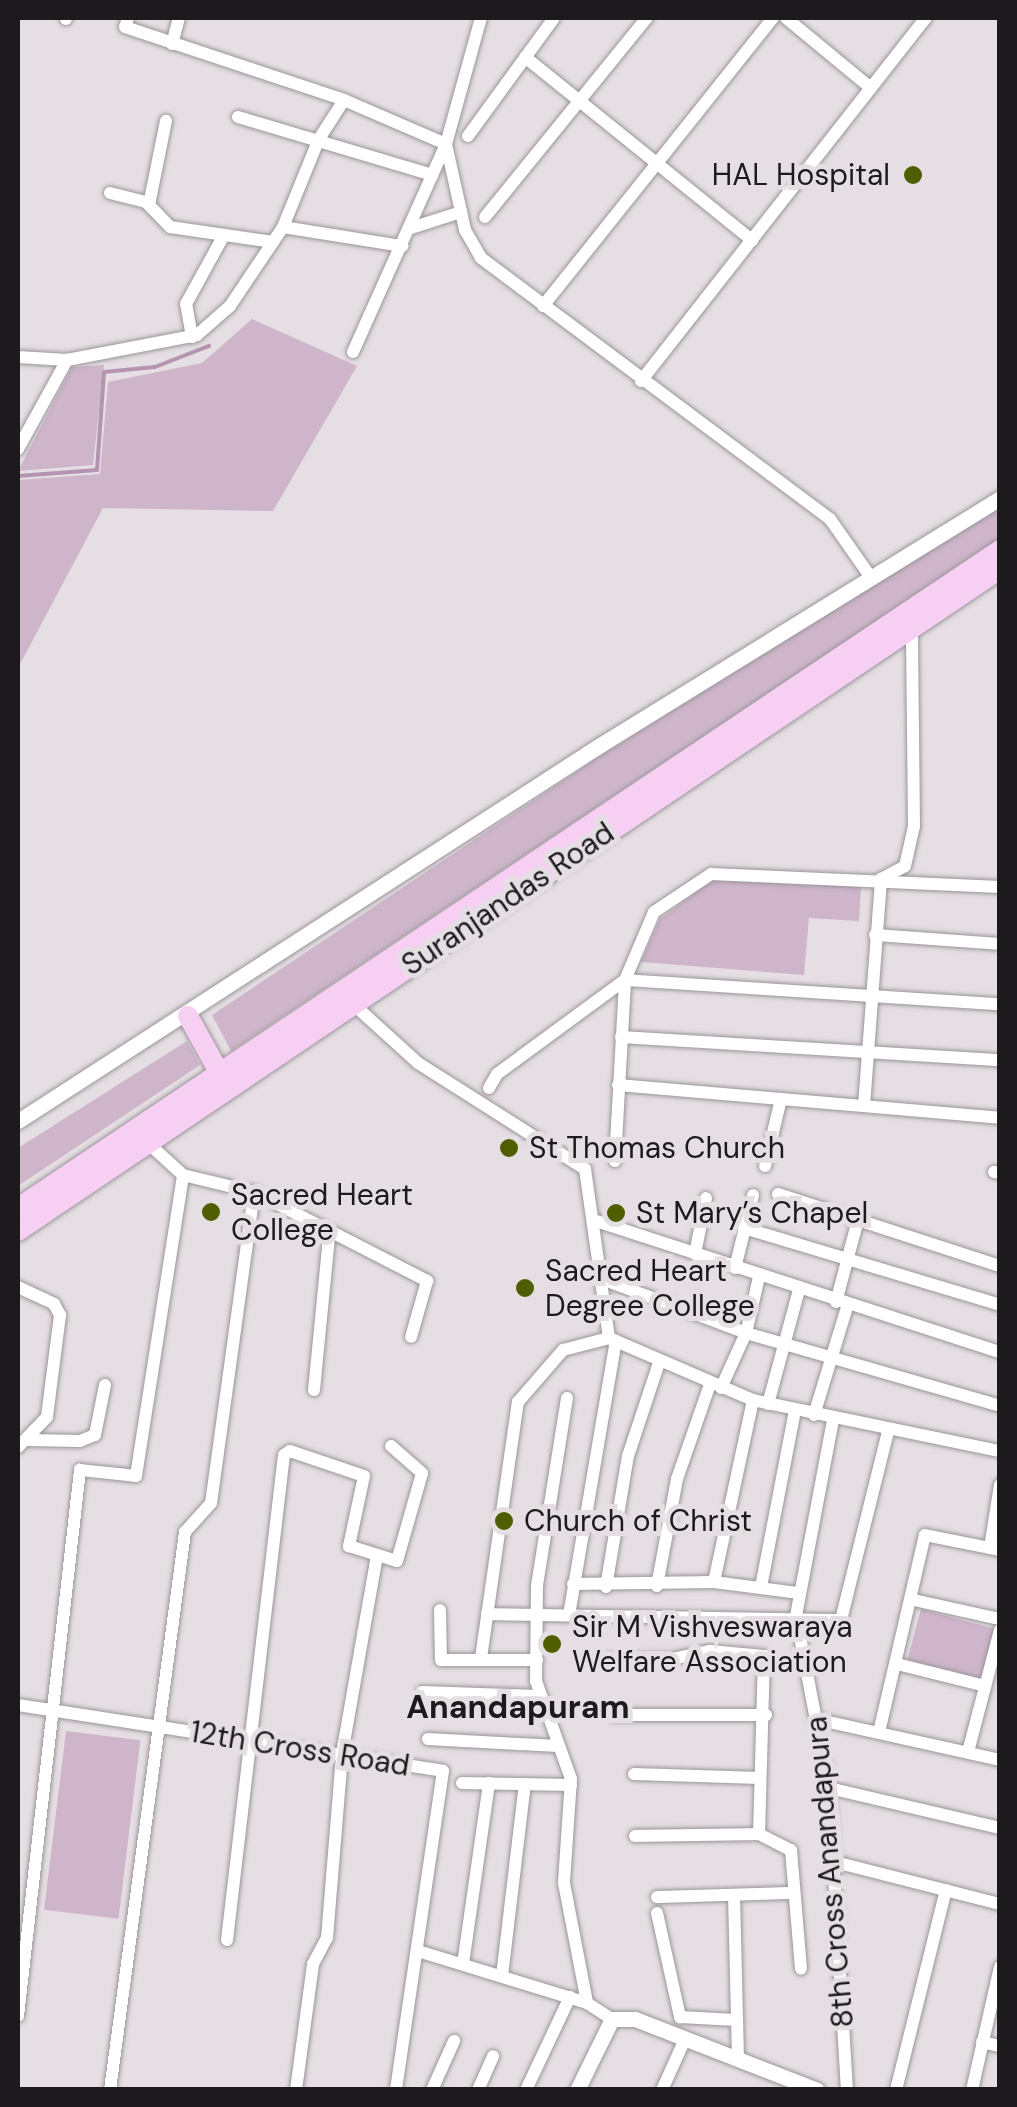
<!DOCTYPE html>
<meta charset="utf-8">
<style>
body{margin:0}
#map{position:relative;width:1017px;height:2107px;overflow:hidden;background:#e5dfe4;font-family:"DM Sans",sans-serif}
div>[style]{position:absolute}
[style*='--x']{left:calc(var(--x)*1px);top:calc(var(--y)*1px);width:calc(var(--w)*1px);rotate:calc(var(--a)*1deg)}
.green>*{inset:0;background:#ceb5ca;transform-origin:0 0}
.stream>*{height:4px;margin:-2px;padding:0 2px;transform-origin:2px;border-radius:2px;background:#b494b0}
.roads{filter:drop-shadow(0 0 2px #9a959a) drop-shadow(0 0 2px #9a959a)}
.minor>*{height:12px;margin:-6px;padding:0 6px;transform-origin:6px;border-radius:6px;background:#fff}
.tertiary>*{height:15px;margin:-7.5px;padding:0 7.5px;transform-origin:7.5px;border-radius:7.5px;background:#fff}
.primary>*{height:20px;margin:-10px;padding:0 10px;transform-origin:10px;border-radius:10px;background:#f7cff3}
.dots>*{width:28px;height:28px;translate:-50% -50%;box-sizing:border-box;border:5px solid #e5dfe4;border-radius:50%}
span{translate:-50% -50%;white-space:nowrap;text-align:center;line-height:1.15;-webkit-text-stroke:10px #e5dfe4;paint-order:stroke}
.poi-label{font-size:30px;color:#1c1a1c}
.right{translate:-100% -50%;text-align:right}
.left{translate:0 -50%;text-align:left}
.street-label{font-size:30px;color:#1c1a1c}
.neighbourhood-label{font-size:32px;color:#1c1a1c;font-weight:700}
.frame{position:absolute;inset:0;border:20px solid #1c1a1c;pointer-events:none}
</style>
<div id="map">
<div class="green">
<div style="clip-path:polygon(252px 319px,357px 366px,273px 511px,103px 508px,18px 668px,18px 480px,100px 474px,108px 382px,202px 363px)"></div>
<div style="clip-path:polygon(104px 365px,93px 465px,18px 471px,72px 367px)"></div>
<div style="clip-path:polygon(999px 507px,999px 539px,231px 1051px,212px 1015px,600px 756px)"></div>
<div style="clip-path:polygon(712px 880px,861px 885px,859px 921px,809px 918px,804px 975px,641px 962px,660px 919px)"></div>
<div style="clip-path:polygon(187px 1041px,200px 1065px,18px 1186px,18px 1148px)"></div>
<div style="left:921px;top:1609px;width:79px;height:54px;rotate:15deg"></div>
<div style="left:66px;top:1731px;width:75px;height:180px;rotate:7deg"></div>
</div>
<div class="stream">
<div style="--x:18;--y:476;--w:79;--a:-4.3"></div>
<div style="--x:97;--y:470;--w:98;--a:-85.9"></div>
<div style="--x:104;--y:372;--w:51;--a:-5.6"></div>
<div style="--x:155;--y:367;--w:58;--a:-21.3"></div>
</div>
<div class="roads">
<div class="minor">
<div style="--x:128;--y:18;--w:9;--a:108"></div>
<div style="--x:125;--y:27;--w:231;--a:18.4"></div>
<div style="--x:344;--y:100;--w:111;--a:23.3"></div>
<div style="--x:786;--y:18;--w:110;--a:39.5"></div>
<div style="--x:66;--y:19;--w:1;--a:-90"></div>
<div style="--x:172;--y:44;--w:27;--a:-75"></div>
<div style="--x:525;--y:57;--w:292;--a:38.9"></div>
<div style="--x:238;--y:117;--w:203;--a:16.6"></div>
<div style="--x:468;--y:136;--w:146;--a:-53.9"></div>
<div style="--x:446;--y:144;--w:88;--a:77.5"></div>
<div style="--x:465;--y:230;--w:32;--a:60"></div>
<div style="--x:481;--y:258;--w:436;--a:36.8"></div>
<div style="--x:830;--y:519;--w:73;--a:55"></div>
<div style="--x:110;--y:193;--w:37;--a:14"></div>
<div style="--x:146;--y:202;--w:35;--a:46"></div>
<div style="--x:170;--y:227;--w:104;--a:8.3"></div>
<div style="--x:149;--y:205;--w:86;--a:-78.6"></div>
<div style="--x:485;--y:217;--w:257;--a:-50.9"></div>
<div style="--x:283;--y:227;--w:121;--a:9.1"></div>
<div style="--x:408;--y:229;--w:56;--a:-17.8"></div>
<div style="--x:543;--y:306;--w:369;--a:-51.4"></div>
<div style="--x:192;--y:337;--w:34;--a:-100"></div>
<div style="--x:186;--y:304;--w:79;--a:-61.2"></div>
<div style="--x:353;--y:352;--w:228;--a:-65.9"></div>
<div style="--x:446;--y:144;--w:131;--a:-74.5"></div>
<div style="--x:18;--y:357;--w:49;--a:3.5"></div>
<div style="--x:641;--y:381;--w:462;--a:-51.9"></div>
<div style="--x:18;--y:449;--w:102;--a:-61.2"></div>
<div style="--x:67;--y:360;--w:132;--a:-10.9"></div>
<div style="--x:197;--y:335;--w:44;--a:-41.3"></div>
<div style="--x:230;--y:306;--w:95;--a:-56.1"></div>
<div style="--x:283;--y:227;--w:95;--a:-67.8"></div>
<div style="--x:319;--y:139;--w:46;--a:-57.3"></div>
<div style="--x:875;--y:935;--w:125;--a:4.1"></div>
<div style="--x:352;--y:1003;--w:89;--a:42.3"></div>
<div style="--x:418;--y:1063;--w:198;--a:32.4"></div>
<div style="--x:585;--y:1169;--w:171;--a:81.9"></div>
<div style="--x:609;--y:1338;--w:157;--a:23.3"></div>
<div style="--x:753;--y:1400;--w:252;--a:11.7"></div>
<div style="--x:621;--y:1037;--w:380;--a:3.5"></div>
<div style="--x:618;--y:1085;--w:383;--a:4.9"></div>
<div style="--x:489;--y:1088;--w:16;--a:-60"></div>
<div style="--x:497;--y:1074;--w:159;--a:-36.3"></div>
<div style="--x:625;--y:980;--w:376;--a:3.7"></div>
<div style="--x:864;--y:1106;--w:228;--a:-85.7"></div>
<div style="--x:881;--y:879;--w:27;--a:-28"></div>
<div style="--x:905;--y:866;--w:41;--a:-77.3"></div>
<div style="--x:914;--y:826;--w:198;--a:-90.6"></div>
<div style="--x:149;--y:1144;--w:46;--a:42.4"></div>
<div style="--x:183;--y:1175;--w:73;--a:13.5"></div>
<div style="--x:254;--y:1192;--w:195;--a:27.2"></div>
<div style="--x:427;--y:1281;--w:58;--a:105.9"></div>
<div style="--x:615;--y:1161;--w:181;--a:-86.8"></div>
<div style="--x:625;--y:980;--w:74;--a:-66.9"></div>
<div style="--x:654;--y:912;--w:69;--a:-33.7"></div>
<div style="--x:711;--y:874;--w:289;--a:2.6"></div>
<div style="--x:765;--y:1166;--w:69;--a:-76.6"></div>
<div style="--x:994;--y:1172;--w:6;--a:9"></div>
<div style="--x:778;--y:1194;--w:233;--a:18"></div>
<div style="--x:593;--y:1220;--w:428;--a:18"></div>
<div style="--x:744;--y:1228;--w:267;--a:16.7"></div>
<div style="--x:695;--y:1254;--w:57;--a:-78.9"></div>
<div style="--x:735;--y:1268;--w:75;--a:-76.1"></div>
<div style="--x:599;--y:1278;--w:157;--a:20.5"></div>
<div style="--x:746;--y:1333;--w:264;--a:16"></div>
<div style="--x:18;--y:1287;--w:40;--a:25"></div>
<div style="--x:54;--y:1304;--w:13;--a:61"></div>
<div style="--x:60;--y:1315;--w:103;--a:97.3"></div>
<div style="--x:47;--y:1417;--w:42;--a:134"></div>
<div style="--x:836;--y:1302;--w:85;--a:-75"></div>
<div style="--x:721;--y:1388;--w:60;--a:-65.6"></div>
<div style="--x:746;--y:1333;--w:57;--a:-76.9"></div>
<div style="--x:314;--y:1390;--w:155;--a:-84.4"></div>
<div style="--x:567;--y:1398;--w:190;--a:99.1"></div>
<div style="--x:537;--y:1586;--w:95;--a:90.6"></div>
<div style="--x:536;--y:1681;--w:104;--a:70.3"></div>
<div style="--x:571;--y:1779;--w:104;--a:93.9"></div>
<div style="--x:564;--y:1883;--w:122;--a:79.1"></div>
<div style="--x:768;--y:1404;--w:118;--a:-74.8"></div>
<div style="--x:814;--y:1415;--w:113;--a:-73"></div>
<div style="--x:833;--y:1420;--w:199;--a:100.7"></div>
<div style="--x:796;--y:1616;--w:175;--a:79.1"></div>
<div style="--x:829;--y:1788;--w:303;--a:86.6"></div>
<div style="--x:29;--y:1440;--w:51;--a:1.1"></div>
<div style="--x:80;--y:1441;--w:16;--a:-22"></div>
<div style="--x:95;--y:1435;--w:51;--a:-78.7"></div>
<div style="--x:990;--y:1548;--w:64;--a:-81"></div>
<div style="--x:714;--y:1582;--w:186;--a:-77.9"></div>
<div style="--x:573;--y:1584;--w:141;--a:-0.8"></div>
<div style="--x:714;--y:1582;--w:86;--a:7.4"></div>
<div style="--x:657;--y:1586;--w:109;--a:-79.4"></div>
<div style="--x:677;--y:1479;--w:101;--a:-70.8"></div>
<div style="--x:606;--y:1587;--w:133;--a:-80.5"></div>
<div style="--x:628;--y:1456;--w:101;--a:-71.6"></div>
<div style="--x:761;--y:1587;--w:179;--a:-79.1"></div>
<div style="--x:914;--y:1600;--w:88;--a:12.5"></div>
<div style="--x:440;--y:1610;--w:50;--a:88.9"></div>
<div style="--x:441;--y:1660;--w:96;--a:0"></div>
<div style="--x:487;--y:1614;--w:354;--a:1"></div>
<div style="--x:841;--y:1620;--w:194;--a:-76"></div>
<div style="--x:569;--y:1615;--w:278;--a:-80.3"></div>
<div style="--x:481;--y:1658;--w:259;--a:-81.8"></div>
<div style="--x:518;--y:1402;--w:69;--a:-49.1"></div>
<div style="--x:563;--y:1350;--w:48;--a:-14.6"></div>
<div style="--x:592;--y:1660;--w:80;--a:-0.7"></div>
<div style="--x:672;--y:1659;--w:39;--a:-12"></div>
<div style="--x:710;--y:1651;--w:54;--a:5.3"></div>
<div style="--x:764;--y:1656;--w:178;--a:91.6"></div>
<div style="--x:759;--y:1834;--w:36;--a:27"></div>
<div style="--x:791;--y:1850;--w:119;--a:85.2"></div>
<div style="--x:897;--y:1664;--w:91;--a:14"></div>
<div style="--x:422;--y:1692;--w:116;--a:2"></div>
<div style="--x:18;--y:1705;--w:430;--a:8.8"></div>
<div style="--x:443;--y:1771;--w:322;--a:98.4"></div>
<div style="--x:614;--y:1715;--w:152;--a:0"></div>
<div style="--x:820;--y:1720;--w:184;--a:12.5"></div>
<div style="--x:880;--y:1728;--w:198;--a:-76.9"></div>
<div style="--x:925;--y:1535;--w:76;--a:11.3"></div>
<div style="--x:428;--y:1739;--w:130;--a:3.1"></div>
<div style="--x:968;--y:1752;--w:126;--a:-75.3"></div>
<div style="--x:634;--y:1774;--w:126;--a:1.8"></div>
<div style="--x:462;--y:1783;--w:109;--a:1.1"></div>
<div style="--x:829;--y:1788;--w:176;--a:13.2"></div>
<div style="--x:635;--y:1836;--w:124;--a:-0.9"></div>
<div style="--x:835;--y:1862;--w:170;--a:14.3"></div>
<div style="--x:734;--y:1895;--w:163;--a:88.6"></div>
<div style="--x:657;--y:1897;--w:134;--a:-1.7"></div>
<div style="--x:657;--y:1913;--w:107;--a:77.5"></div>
<div style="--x:680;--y:2017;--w:56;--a:3.1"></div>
<div style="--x:227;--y:1940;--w:488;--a:-83.3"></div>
<div style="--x:284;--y:1455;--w:7;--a:-34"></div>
<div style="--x:290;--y:1451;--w:78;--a:18.7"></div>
<div style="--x:364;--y:1476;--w:72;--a:102.1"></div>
<div style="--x:349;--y:1546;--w:50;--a:17.4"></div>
<div style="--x:397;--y:1561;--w:91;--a:-74.1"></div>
<div style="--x:422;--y:1473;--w:41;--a:-138.9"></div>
<div style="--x:418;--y:1951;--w:177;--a:17.1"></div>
<div style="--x:587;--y:2003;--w:30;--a:33"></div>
<div style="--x:463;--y:1964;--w:183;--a:-81.8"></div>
<div style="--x:502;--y:1976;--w:193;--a:-83.2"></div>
<div style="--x:18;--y:2016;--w:550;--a:-83.52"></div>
<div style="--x:80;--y:1470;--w:56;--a:6.1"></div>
<div style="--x:136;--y:1476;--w:305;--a:-81.1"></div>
<div style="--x:982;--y:2042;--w:18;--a:13"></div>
<div style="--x:110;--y:2090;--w:563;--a:-82.34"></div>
<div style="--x:185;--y:1532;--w:39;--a:-48"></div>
<div style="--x:211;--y:1503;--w:314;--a:-82.1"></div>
<div style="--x:296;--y:2090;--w:127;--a:-82.3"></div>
<div style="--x:313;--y:1964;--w:30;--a:-62"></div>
<div style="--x:327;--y:1938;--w:185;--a:-85.3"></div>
<div style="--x:342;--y:1754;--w:202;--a:-80"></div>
<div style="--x:432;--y:2090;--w:54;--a:-65.8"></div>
<div style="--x:478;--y:2090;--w:37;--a:-66"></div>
<div style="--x:526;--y:2090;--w:103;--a:-64.7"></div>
<div style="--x:662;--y:2090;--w:56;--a:-65.7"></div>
<div style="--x:896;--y:2090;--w:206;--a:-76"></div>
<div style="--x:972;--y:2090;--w:126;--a:-77.2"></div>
</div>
<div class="tertiary">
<div style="--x:18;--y:1121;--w:689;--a:-32.86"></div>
<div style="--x:597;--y:747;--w:474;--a:-31.7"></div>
<div style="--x:577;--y:2090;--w:79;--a:-63.8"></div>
<div style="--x:612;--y:2019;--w:23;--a:0"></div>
<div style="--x:635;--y:2019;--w:195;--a:21.3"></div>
</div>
<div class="primary">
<div style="--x:188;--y:1016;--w:77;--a:61.1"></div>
<div style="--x:18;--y:1208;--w:1182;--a:-33.82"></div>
<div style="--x:18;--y:1231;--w:1184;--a:-33.99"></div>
</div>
</div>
<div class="dots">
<div style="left:913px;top:175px;background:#4e5e00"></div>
<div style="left:509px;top:1148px;background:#4e5e00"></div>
<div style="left:211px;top:1212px;background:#4e5e00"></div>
<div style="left:616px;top:1213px;background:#4e5e00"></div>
<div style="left:525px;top:1288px;background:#4e5e00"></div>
<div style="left:504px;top:1521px;background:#4e5e00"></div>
<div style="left:552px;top:1644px;background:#4e5e00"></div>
</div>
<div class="poi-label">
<span class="right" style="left:890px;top:175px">HAL Hospital</span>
<span class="left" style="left:529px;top:1148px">St Thomas Church</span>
<span class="left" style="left:231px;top:1212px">Sacred Heart<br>College</span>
<span class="left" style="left:636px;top:1213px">St Mary’s Chapel</span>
<span class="left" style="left:545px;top:1288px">Sacred Heart<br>Degree College</span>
<span class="left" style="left:524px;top:1521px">Church of Christ</span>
<span class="left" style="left:572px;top:1644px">Sir M Vishveswaraya<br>Welfare Association</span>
</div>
<div class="street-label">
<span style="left:508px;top:899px;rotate:-34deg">Suranjandas Road</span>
<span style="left:300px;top:1749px;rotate:9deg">12th Cross Road</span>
<span style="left:830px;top:1872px;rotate:-95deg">8th Cross Anandapura</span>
</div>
<div class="neighbourhood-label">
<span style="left:518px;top:1707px">Anandapuram</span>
</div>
<div class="frame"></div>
</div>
